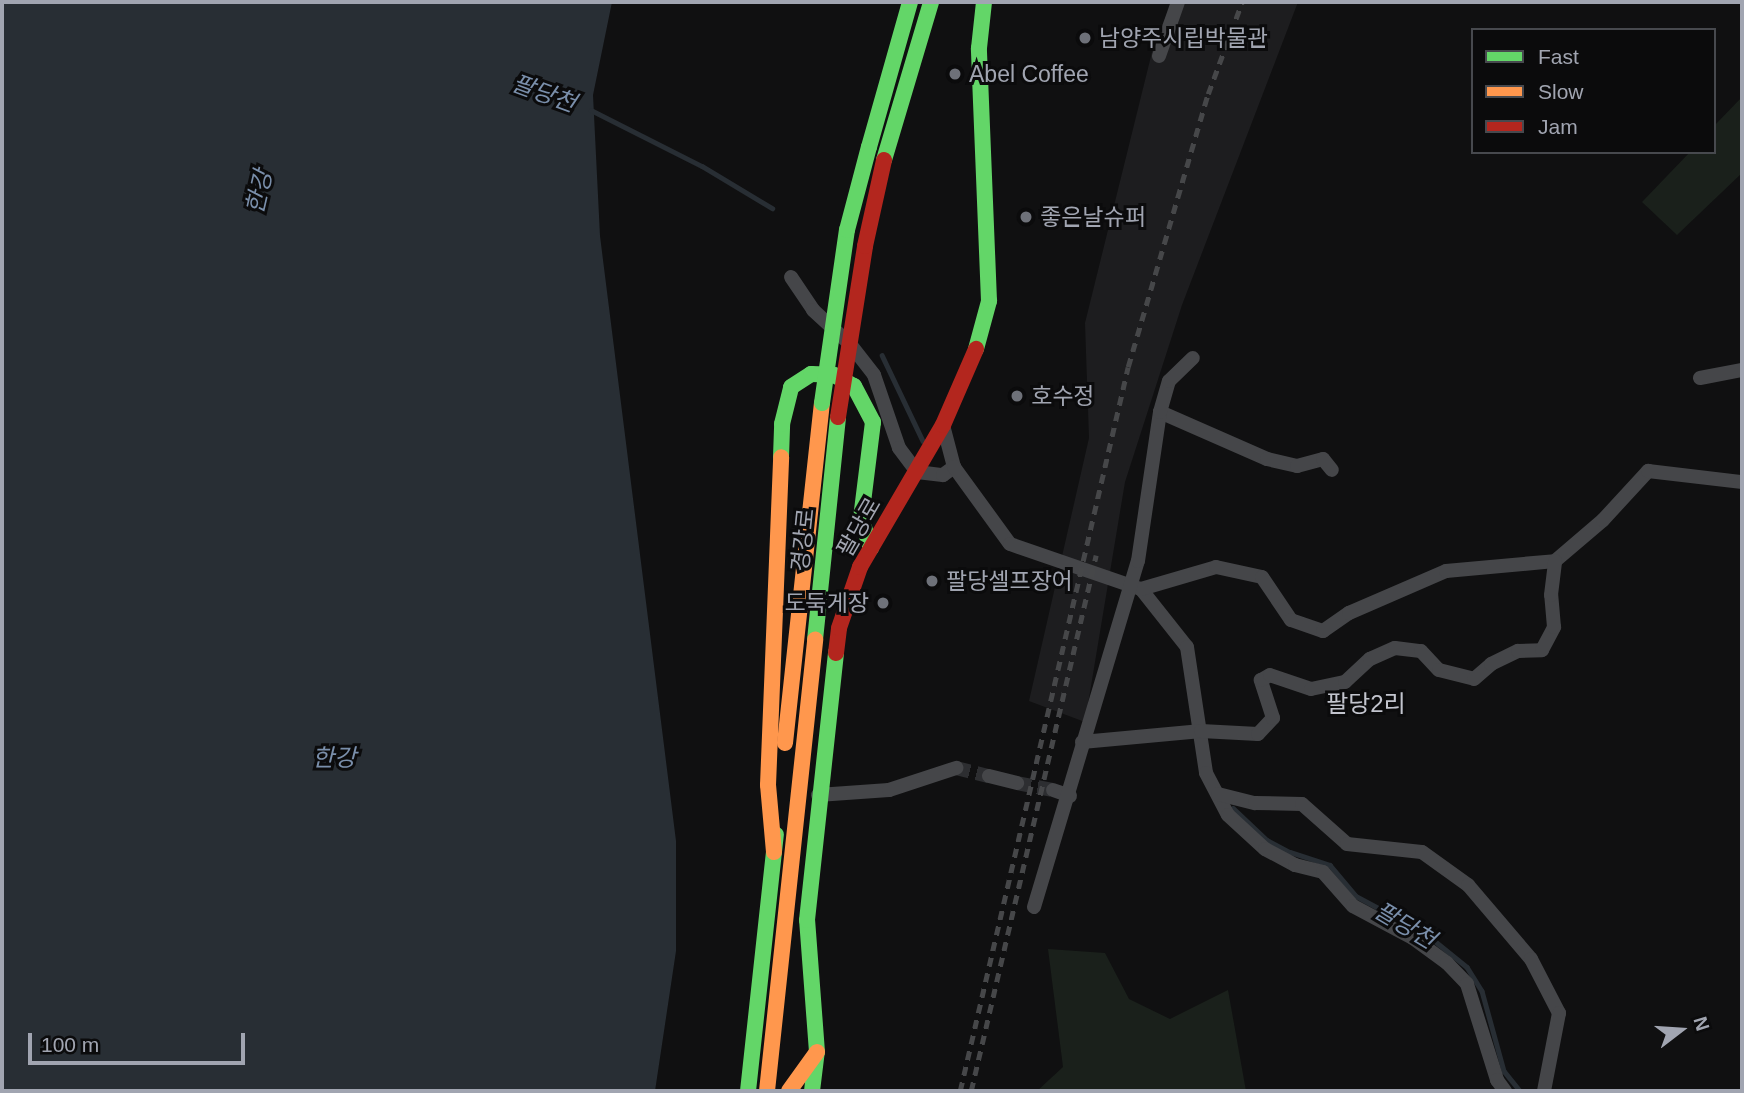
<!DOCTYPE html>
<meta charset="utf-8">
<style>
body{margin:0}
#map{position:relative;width:1744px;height:1093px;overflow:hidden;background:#101011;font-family:Helvetica,"Noto Sans KR",sans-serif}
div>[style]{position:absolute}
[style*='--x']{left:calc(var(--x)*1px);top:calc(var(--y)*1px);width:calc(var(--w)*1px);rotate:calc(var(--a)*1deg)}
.built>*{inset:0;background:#1d1d1f}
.green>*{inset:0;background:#1a201b}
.water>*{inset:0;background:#282e34}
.stream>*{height:4.5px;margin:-2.25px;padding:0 2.25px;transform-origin:2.25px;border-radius:2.25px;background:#282e34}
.street-tunnel>*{height:14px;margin-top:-7px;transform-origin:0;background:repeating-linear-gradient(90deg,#2d2e31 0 14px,transparent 0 21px)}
.street>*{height:14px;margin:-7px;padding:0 7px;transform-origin:7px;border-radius:7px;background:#454649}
.fast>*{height:16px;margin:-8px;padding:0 8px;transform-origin:8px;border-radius:8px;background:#63d668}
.slow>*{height:16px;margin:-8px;padding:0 8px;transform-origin:8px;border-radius:8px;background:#ff974d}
.jam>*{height:16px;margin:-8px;padding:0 8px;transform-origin:8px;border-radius:8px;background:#b3261e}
.rail>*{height:4.5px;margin-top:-2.25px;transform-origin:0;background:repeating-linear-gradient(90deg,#464749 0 9px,transparent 0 16px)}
.fast-bridge>*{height:16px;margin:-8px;padding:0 8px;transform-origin:8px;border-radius:8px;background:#63d668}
.jam-bridge>*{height:16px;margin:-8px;padding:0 8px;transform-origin:8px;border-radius:8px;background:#b3261e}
.dots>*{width:19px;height:19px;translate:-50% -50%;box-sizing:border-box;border:4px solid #0b0b0c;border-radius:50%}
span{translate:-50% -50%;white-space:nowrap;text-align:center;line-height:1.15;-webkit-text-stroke:6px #0b0b0c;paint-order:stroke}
.poi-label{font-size:23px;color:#a1a5b1}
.left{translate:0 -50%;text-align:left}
.right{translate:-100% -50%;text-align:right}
.street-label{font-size:23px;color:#a1a5b1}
.water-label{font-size:24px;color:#7a8fab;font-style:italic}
.neighbourhood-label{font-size:24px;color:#c2c4cd}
.frame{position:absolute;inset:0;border:4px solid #a1a5b1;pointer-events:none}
.legend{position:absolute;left:1471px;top:28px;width:245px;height:126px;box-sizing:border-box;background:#0b0b0c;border:2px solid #47494e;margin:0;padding:9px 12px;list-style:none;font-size:21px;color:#a1a5b1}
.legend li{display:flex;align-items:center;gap:14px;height:35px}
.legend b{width:35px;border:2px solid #47494e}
.north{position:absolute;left:1646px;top:995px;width:70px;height:70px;-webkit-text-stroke:5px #0b0b0c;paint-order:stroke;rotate:73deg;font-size:19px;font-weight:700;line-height:28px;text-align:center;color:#a1a5b1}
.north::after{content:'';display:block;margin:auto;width:24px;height:32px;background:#a1a5b1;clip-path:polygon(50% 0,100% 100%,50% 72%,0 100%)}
.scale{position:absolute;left:28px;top:1033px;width:217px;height:32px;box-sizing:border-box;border:4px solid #a1a5b1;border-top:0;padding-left:9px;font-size:21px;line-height:24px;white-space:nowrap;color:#a1a5b1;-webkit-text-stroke:5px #0b0b0c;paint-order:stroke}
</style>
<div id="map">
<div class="built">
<div style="clip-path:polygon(1172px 2px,1298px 2px,1182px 305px,1125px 482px,1085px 722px,1029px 701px,1089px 438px,1085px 323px,1154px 44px)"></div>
</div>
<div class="green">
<div style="clip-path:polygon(1742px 97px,1742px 173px,1677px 235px,1642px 202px,1690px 152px,1714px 152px,1714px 126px)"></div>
<div style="clip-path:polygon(1048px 949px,1105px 953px,1129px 999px,1170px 1019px,1228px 990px,1246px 1091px,1037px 1091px,1063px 1067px)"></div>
</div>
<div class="water">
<div style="clip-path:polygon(2px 2px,612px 2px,593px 95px,600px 236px,676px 841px,676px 951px,655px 1091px,2px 1091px)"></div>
</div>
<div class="stream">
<div style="--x:591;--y:110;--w:124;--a:26.8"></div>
<div style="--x:702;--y:166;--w:82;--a:31"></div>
<div style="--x:882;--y:355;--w:95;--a:64.5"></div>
<div style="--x:1233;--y:808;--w:47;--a:43.3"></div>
<div style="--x:1267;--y:840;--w:26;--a:28"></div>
<div style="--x:1290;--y:852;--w:42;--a:18"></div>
<div style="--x:1330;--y:865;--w:40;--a:50"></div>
<div style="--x:1356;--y:896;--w:78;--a:28.2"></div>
<div style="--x:1425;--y:933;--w:54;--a:39"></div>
<div style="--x:1467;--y:967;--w:28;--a:58"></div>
<div style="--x:1482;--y:991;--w:83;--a:74.6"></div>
<div style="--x:1504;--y:1071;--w:26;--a:51"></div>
</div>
<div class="street-tunnel">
<div style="--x:956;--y:768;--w:34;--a:14"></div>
<div style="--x:1017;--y:783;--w:37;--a:11"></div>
</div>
<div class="street">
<div style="--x:1159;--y:56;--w:57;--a:-70.6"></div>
<div style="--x:791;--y:277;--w:40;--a:56"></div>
<div style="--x:813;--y:310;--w:50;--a:42.6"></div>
<div style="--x:850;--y:344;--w:39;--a:52"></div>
<div style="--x:874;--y:375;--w:77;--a:71.1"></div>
<div style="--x:899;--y:448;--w:30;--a:53"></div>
<div style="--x:917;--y:472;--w:26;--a:7"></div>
<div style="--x:943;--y:475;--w:14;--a:-36"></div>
<div style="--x:954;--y:467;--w:43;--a:-104.7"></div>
<div style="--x:1700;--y:378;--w:43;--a:-10.8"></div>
<div style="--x:1160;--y:412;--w:117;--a:23.7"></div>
<div style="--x:1267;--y:459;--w:31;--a:13"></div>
<div style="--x:1297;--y:466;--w:27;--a:-15"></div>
<div style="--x:1323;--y:459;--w:14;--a:51"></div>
<div style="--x:954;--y:467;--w:95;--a:54"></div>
<div style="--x:1010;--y:544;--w:139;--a:19"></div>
<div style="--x:1141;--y:589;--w:74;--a:51.6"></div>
<div style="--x:1187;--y:647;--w:127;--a:81.4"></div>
<div style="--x:1206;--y:773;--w:47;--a:62.4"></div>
<div style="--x:1228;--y:815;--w:50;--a:42.6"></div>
<div style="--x:1265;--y:849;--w:34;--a:28"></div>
<div style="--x:1295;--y:865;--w:29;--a:14"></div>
<div style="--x:1323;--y:872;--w:45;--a:48.6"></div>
<div style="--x:1353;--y:906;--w:68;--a:28.1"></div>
<div style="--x:1413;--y:938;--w:42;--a:36.3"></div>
<div style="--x:1447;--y:963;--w:29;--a:46"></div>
<div style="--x:1467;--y:984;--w:101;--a:72.6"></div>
<div style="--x:1497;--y:1080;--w:14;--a:54"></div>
<div style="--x:1555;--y:561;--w:63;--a:-40.5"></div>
<div style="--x:1603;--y:520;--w:67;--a:-47.4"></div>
<div style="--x:1648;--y:471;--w:95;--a:6.7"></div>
<div style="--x:1141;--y:589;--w:78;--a:-16.3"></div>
<div style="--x:1216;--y:567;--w:47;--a:12.3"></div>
<div style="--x:1262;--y:577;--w:52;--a:56"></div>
<div style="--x:1291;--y:620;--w:34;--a:19"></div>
<div style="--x:1323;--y:631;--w:32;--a:-35"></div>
<div style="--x:1349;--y:613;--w:106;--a:-23.4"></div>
<div style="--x:1446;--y:571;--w:109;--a:-5.2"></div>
<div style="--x:1082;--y:742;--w:120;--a:-5.3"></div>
<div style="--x:1201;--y:731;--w:57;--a:3"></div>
<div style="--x:1258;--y:734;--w:22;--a:-47"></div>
<div style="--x:1273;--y:718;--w:40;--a:-108"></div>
<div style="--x:1261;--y:680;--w:10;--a:-29"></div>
<div style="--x:1270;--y:675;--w:43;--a:18.9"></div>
<div style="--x:1311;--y:689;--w:35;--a:-12"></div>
<div style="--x:1345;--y:682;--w:34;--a:-43"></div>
<div style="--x:1370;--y:659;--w:27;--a:-24"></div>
<div style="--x:1395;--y:648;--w:26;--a:7"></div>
<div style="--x:1421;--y:651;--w:26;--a:47"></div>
<div style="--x:1439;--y:670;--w:36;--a:14"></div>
<div style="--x:1474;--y:679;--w:23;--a:-41"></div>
<div style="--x:1491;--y:664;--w:30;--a:-26"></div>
<div style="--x:1518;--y:651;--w:24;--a:-2"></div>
<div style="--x:1542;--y:650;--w:26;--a:-62"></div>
<div style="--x:1554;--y:627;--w:32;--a:-95"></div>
<div style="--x:1551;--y:595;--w:34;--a:-83"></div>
<div style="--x:989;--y:776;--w:29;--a:14"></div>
<div style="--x:1053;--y:790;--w:18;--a:19"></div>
<div style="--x:1218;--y:794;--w:38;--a:14"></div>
<div style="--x:1255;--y:803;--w:47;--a:1.2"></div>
<div style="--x:1302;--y:804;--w:60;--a:41.6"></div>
<div style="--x:1347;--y:844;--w:75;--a:6.1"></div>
<div style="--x:1422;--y:852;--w:57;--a:35.7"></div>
<div style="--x:1468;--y:885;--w:97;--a:49.6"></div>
<div style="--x:1531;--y:959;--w:61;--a:62.6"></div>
<div style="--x:1559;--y:1013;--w:79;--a:100.9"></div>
<div style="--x:818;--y:795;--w:71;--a:-4"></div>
<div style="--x:889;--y:790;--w:71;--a:-18.2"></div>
<div style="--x:1034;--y:907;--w:361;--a:-73.3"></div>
<div style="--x:1138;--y:561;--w:151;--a:-81.6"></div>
<div style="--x:1160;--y:412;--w:32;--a:-74"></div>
<div style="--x:1169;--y:381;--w:33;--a:-44"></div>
</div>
<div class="fast">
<div style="--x:869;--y:147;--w:151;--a:-74.2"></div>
<div style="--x:884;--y:160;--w:165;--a:-73.4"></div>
<div style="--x:976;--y:349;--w:50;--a:-74.8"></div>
<div style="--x:989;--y:301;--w:253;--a:-92.3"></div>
<div style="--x:979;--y:48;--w:46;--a:-83.8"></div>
<div style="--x:781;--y:457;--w:33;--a:-88"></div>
<div style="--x:782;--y:424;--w:38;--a:-76"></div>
<div style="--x:791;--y:387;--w:24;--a:-33"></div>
<div style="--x:811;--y:374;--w:23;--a:2"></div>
<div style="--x:834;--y:375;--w:23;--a:29"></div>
<div style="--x:854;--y:386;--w:41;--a:62.2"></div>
<div style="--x:873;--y:422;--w:97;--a:97.1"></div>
<div style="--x:861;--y:518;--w:32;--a:72"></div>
<div style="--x:815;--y:640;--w:224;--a:-84.1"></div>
<div style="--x:748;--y:1091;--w:258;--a:-83.8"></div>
<div style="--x:812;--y:1091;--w:39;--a:-83"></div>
<div style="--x:817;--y:1052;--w:132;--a:-94.3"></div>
<div style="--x:807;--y:920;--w:269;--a:-83.8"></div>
</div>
<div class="slow">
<div style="--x:785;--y:743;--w:342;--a:-83.8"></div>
<div style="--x:774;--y:852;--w:67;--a:-95.1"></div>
<div style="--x:768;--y:785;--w:328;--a:-87.7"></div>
<div style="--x:767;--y:1091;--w:454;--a:-83.9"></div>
<div style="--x:789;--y:1091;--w:48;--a:-54.3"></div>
</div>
<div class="jam">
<div style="--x:836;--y:653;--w:25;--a:-83"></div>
<div style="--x:839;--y:628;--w:65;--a:-71"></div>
<div style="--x:860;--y:567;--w:164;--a:-59.7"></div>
<div style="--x:943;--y:425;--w:83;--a:-66.5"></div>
</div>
<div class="rail">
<div style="--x:960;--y:1091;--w:743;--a:-76.94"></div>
<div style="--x:1128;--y:367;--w:284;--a:-73.7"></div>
<div style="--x:1208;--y:94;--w:98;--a:-69.7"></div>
<div style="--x:971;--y:1091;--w:550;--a:-76.87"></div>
</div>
<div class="fast-bridge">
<div style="--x:822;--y:403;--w:175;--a:-81.8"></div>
<div style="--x:847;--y:230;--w:86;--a:-75.2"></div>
</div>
<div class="jam-bridge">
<div style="--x:838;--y:417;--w:173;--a:-81"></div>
<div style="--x:865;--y:246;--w:88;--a:-77.5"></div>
</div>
<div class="dots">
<div style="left:1085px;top:38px;background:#6e7179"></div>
<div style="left:955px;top:74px;background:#6e7179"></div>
<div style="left:1026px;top:217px;background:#6e7179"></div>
<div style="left:1017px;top:396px;background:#6e7179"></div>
<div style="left:932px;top:581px;background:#6e7179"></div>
<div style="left:883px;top:603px;background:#6e7179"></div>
</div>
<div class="poi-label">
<span class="left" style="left:1099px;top:38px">남양주시립박물관</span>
<span class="left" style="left:969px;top:74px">Abel Coffee</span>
<span class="left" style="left:1040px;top:217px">좋은날슈퍼</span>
<span class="left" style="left:1031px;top:396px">호수정</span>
<span class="left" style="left:946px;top:581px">팔당셀프장어</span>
<span class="right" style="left:869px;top:603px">도둑게장</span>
</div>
<div class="street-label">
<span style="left:859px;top:527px;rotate:-60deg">팔당로</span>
<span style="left:803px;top:540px;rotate:-84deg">경강로</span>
</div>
<div class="water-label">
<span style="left:544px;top:93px;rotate:20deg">팔당천</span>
<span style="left:259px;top:192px;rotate:-77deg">한강</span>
<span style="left:334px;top:758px">한강</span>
<span style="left:1405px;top:925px;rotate:31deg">팔당천</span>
</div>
<div class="neighbourhood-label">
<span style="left:1366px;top:704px">팔당2리</span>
</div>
<div class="frame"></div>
<ul class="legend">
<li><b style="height:9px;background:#63d668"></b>Fast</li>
<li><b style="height:9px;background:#ff974d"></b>Slow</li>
<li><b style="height:9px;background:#b3261e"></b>Jam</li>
</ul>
<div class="north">N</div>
<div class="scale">100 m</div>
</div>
